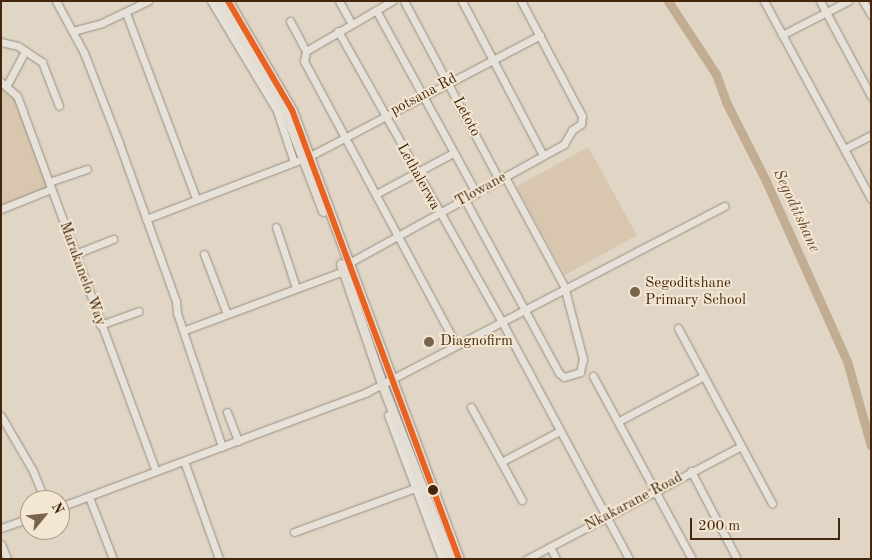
<!DOCTYPE html>
<style>
body{margin:0}
#map{position:relative;width:872px;height:560px;overflow:hidden;background:#e1d6c5;font-family:"Old Standard TT",serif}
div>[style]{position:absolute}
[style*='--x']{left:calc(var(--x)*1px);top:calc(var(--y)*1px);width:calc(var(--w)*1px);rotate:calc(var(--a)*1deg)}
.green>*{inset:0;background:#d8c7ae;transform-origin:0 0}
.river>*{height:9px;margin:-4.5px;padding:0 4.5px;transform-origin:4.5px;border-radius:4.5px;background:#c2ad93}
.roads{filter:drop-shadow(0 0 1px #988d81) drop-shadow(0 0 1px #988d81)}
.minor>*{height:7px;margin:-3.5px;padding:0 3.5px;transform-origin:3.5px;border-radius:3.5px;background:#e7e2d9}
.major>*{height:9px;margin:-4.5px;padding:0 4.5px;transform-origin:4.5px;border-radius:4.5px;background:#e4ddd3}
.bus-1>*{height:6px;margin:-3px;padding:0 3px;transform-origin:3px;border-radius:3px;background:#e96221}
.dots>*{width:14px;height:14px;translate:-50% -50%;box-sizing:border-box;border:2px solid #f3e6d2;border-radius:50%}
span{translate:-50% -50%;white-space:nowrap;text-align:center;line-height:1.15;-webkit-text-stroke:4px #f3e6d2;paint-order:stroke}
.street-label{font-size:15px;color:#44260c}
.poi-label{font-size:15px;color:#44260c}
.left{translate:0 -50%;text-align:left}
.water-label{font-size:16px;color:#66492e;font-style:italic}
.frame{position:absolute;inset:0;border:2px solid #44260c;pointer-events:none}
.north{position:absolute;left:20px;top:490px;width:50px;height:50px;box-sizing:border-box;background:#f3e6d2;border:1px solid #ad9983;border-radius:50%;rotate:62deg;font-size:14px;font-weight:700;line-height:20px;text-align:center;color:#44260c}
.north::after{content:'';display:block;margin:auto;width:18px;height:22px;background:#7b644d;clip-path:polygon(50% 0,100% 100%,50% 72%,0 100%)}
.scale{position:absolute;left:690px;top:518px;width:150px;height:22px;box-sizing:border-box;border:2px solid #44260c;border-top:0;padding-left:6px;font-size:15px;line-height:18px;white-space:nowrap;color:#44260c;-webkit-text-stroke:4px #f3e6d2;paint-order:stroke}
</style>
<div id="map">
<div class="green">
<div style="clip-path:polygon(1px 87px,17px 96px,51px 189px,1px 207px)"></div>
<div style="left:588px;top:147px;width:101px;height:82px;rotate:61deg"></div>
</div>
<div class="river">
<div style="--x:668;--y:1;--w:87;--a:56.7"></div>
<div style="--x:716;--y:74;--w:30;--a:70"></div>
<div style="--x:726;--y:102;--w:89;--a:63.1"></div>
<div style="--x:766;--y:181;--w:197;--a:65.8"></div>
<div style="--x:847;--y:361;--w:88;--a:74.2"></div>
</div>
<div class="roads">
<div class="minor">
<div style="--x:56;--y:1;--w:59;--a:61.7"></div>
<div style="--x:84;--y:53;--w:97;--a:68.7"></div>
<div style="--x:119;--y:143;--w:168;--a:70.2"></div>
<div style="--x:176;--y:301;--w:12;--a:85"></div>
<div style="--x:177;--y:313;--w:141;--a:71.4"></div>
<div style="--x:211;--y:1;--w:128;--a:59"></div>
<div style="--x:277;--y:111;--w:54;--a:71.6"></div>
<div style="--x:339;--y:1;--w:25;--a:61"></div>
<div style="--x:392;--y:1;--w:99;--a:149.8"></div>
<div style="--x:306;--y:51;--w:10;--a:101"></div>
<div style="--x:304;--y:61;--w:321;--a:61.8"></div>
<div style="--x:404;--y:1;--w:203;--a:62"></div>
<div style="--x:462;--y:1;--w:174;--a:62.3"></div>
<div style="--x:764;--y:1;--w:225;--a:61.6"></div>
<div style="--x:820;--y:1;--w:108;--a:61.8"></div>
<div style="--x:863;--y:1;--w:16;--a:60"></div>
<div style="--x:376;--y:10;--w:209;--a:61.3"></div>
<div style="--x:126;--y:13;--w:198;--a:69.3"></div>
<div style="--x:290;--y:21;--w:34;--a:62"></div>
<div style="--x:73;--y:31;--w:30;--a:-15"></div>
<div style="--x:102;--y:23;--w:51;--a:-25.6"></div>
<div style="--x:338;--y:31;--w:334;--a:60.6"></div>
<div style="--x:502;--y:322;--w:269;--a:61.8"></div>
<div style="--x:782;--y:35;--w:74;--a:-27.3"></div>
<div style="--x:1;--y:42;--w:17;--a:13"></div>
<div style="--x:18;--y:46;--w:29;--a:34"></div>
<div style="--x:42;--y:62;--w:47;--a:68.9"></div>
<div style="--x:1;--y:82;--w:21;--a:41"></div>
<div style="--x:17;--y:96;--w:17;--a:69"></div>
<div style="--x:23;--y:112;--w:383;--a:69.7"></div>
<div style="--x:7;--y:85;--w:38;--a:-62"></div>
<div style="--x:844;--y:149;--w:30;--a:-27"></div>
<div style="--x:49;--y:182;--w:40;--a:-18.9"></div>
<div style="--x:376;--y:194;--w:87;--a:-28"></div>
<div style="--x:465;--y:200;--w:197;--a:61.5"></div>
<div style="--x:559;--y:373;--w:6;--a:39"></div>
<div style="--x:564;--y:377;--w:17;--a:-17"></div>
<div style="--x:580;--y:372;--w:13;--a:-77"></div>
<div style="--x:583;--y:359;--w:75;--a:-104.6"></div>
<div style="--x:564;--y:286;--w:124;--a:-118.4"></div>
<div style="--x:1;--y:209;--w:54;--a:-21.8"></div>
<div style="--x:146;--y:219;--w:176;--a:-21"></div>
<div style="--x:310;--y:156;--w:260;--a:-27.7"></div>
<div style="--x:276;--y:227;--w:64;--a:71.8"></div>
<div style="--x:75;--y:254;--w:41;--a:-21.5"></div>
<div style="--x:204;--y:254;--w:64;--a:69"></div>
<div style="--x:347;--y:264;--w:248;--a:-28.9"></div>
<div style="--x:564;--y:144;--w:16;--a:-60"></div>
<div style="--x:572;--y:130;--w:11;--a:-34"></div>
<div style="--x:581;--y:124;--w:8;--a:-83"></div>
<div style="--x:582;--y:116;--w:130;--a:-117.9"></div>
<div style="--x:100;--y:325;--w:41;--a:-19.7"></div>
<div style="--x:678;--y:328;--w:199;--a:61.8"></div>
<div style="--x:185;--y:330;--w:170;--a:-20.4"></div>
<div style="--x:593;--y:376;--w:208;--a:61.6"></div>
<div style="--x:471;--y:407;--w:106;--a:61.3"></div>
<div style="--x:227;--y:412;--w:31;--a:69"></div>
<div style="--x:388;--y:415;--w:154;--a:69.4"></div>
<div style="--x:1;--y:416;--w:64;--a:59.8"></div>
<div style="--x:33;--y:471;--w:31;--a:68"></div>
<div style="--x:619;--y:421;--w:96;--a:-27.9"></div>
<div style="--x:184;--y:461;--w:104;--a:70.3"></div>
<div style="--x:503;--y:461;--w:64;--a:-27.8"></div>
<div style="--x:691;--y:471;--w:99;--a:62.4"></div>
<div style="--x:89;--y:497;--w:66;--a:68.8"></div>
<div style="--x:60;--y:507;--w:328;--a:-20.5"></div>
<div style="--x:367;--y:392;--w:403;--a:-27.5"></div>
<div style="--x:1;--y:528;--w:31;--a:-19"></div>
<div style="--x:294;--y:532;--w:129;--a:-20"></div>
<div style="--x:1;--y:544;--w:16;--a:68"></div>
<div style="--x:550;--y:547;--w:13;--a:63"></div>
<div style="--x:527;--y:559;--w:242;--a:-27.8"></div>
</div>
<div class="major">
<div style="--x:220;--y:1;--w:129;--a:59.6"></div>
<div style="--x:285;--y:112;--w:106;--a:69"></div>
<div style="--x:228;--y:1;--w:126;--a:59.6"></div>
<div style="--x:292;--y:110;--w:479;--a:69.6"></div>
<div style="--x:341;--y:264;--w:127;--a:71.1"></div>
<div style="--x:382;--y:384;--w:188;--a:68.8"></div>
</div>
</div>
<div class="bus-1">
<div style="--x:228;--y:1;--w:126;--a:59.6"></div>
<div style="--x:292;--y:110;--w:479;--a:69.6"></div>
</div>
<div class="dots">
<div style="left:635px;top:292px;background:#7b644d"></div>
<div style="left:429px;top:342px;background:#7b644d"></div>
<div style="left:433px;top:490px;background:#44260c"></div>
</div>
<div class="street-label">
<span style="left:424px;top:95px;rotate:-28deg">potsana Rd</span>
<span style="left:466px;top:117px;rotate:62deg">Letoto</span>
<span style="left:418px;top:177px;rotate:61deg">Lethalerwa</span>
<span style="left:481px;top:190px;rotate:-29deg">Tlowane</span>
<span style="left:82px;top:274px;rotate:70deg">Marakanelo Way</span>
<span style="left:634px;top:502px;rotate:-28deg">Nkakarane Road</span>
</div>
<div class="poi-label">
<span class="left" style="left:645px;top:292px">Segoditshane<br>Primary School</span>
<span class="left" style="left:440px;top:342px">Diagnofirm</span>
</div>
<div class="water-label">
<span style="left:796px;top:211px;rotate:65deg">Segoditshane</span>
</div>
<div class="frame"></div>
<div class="north">N</div>
<div class="scale">200 m</div>
</div>
